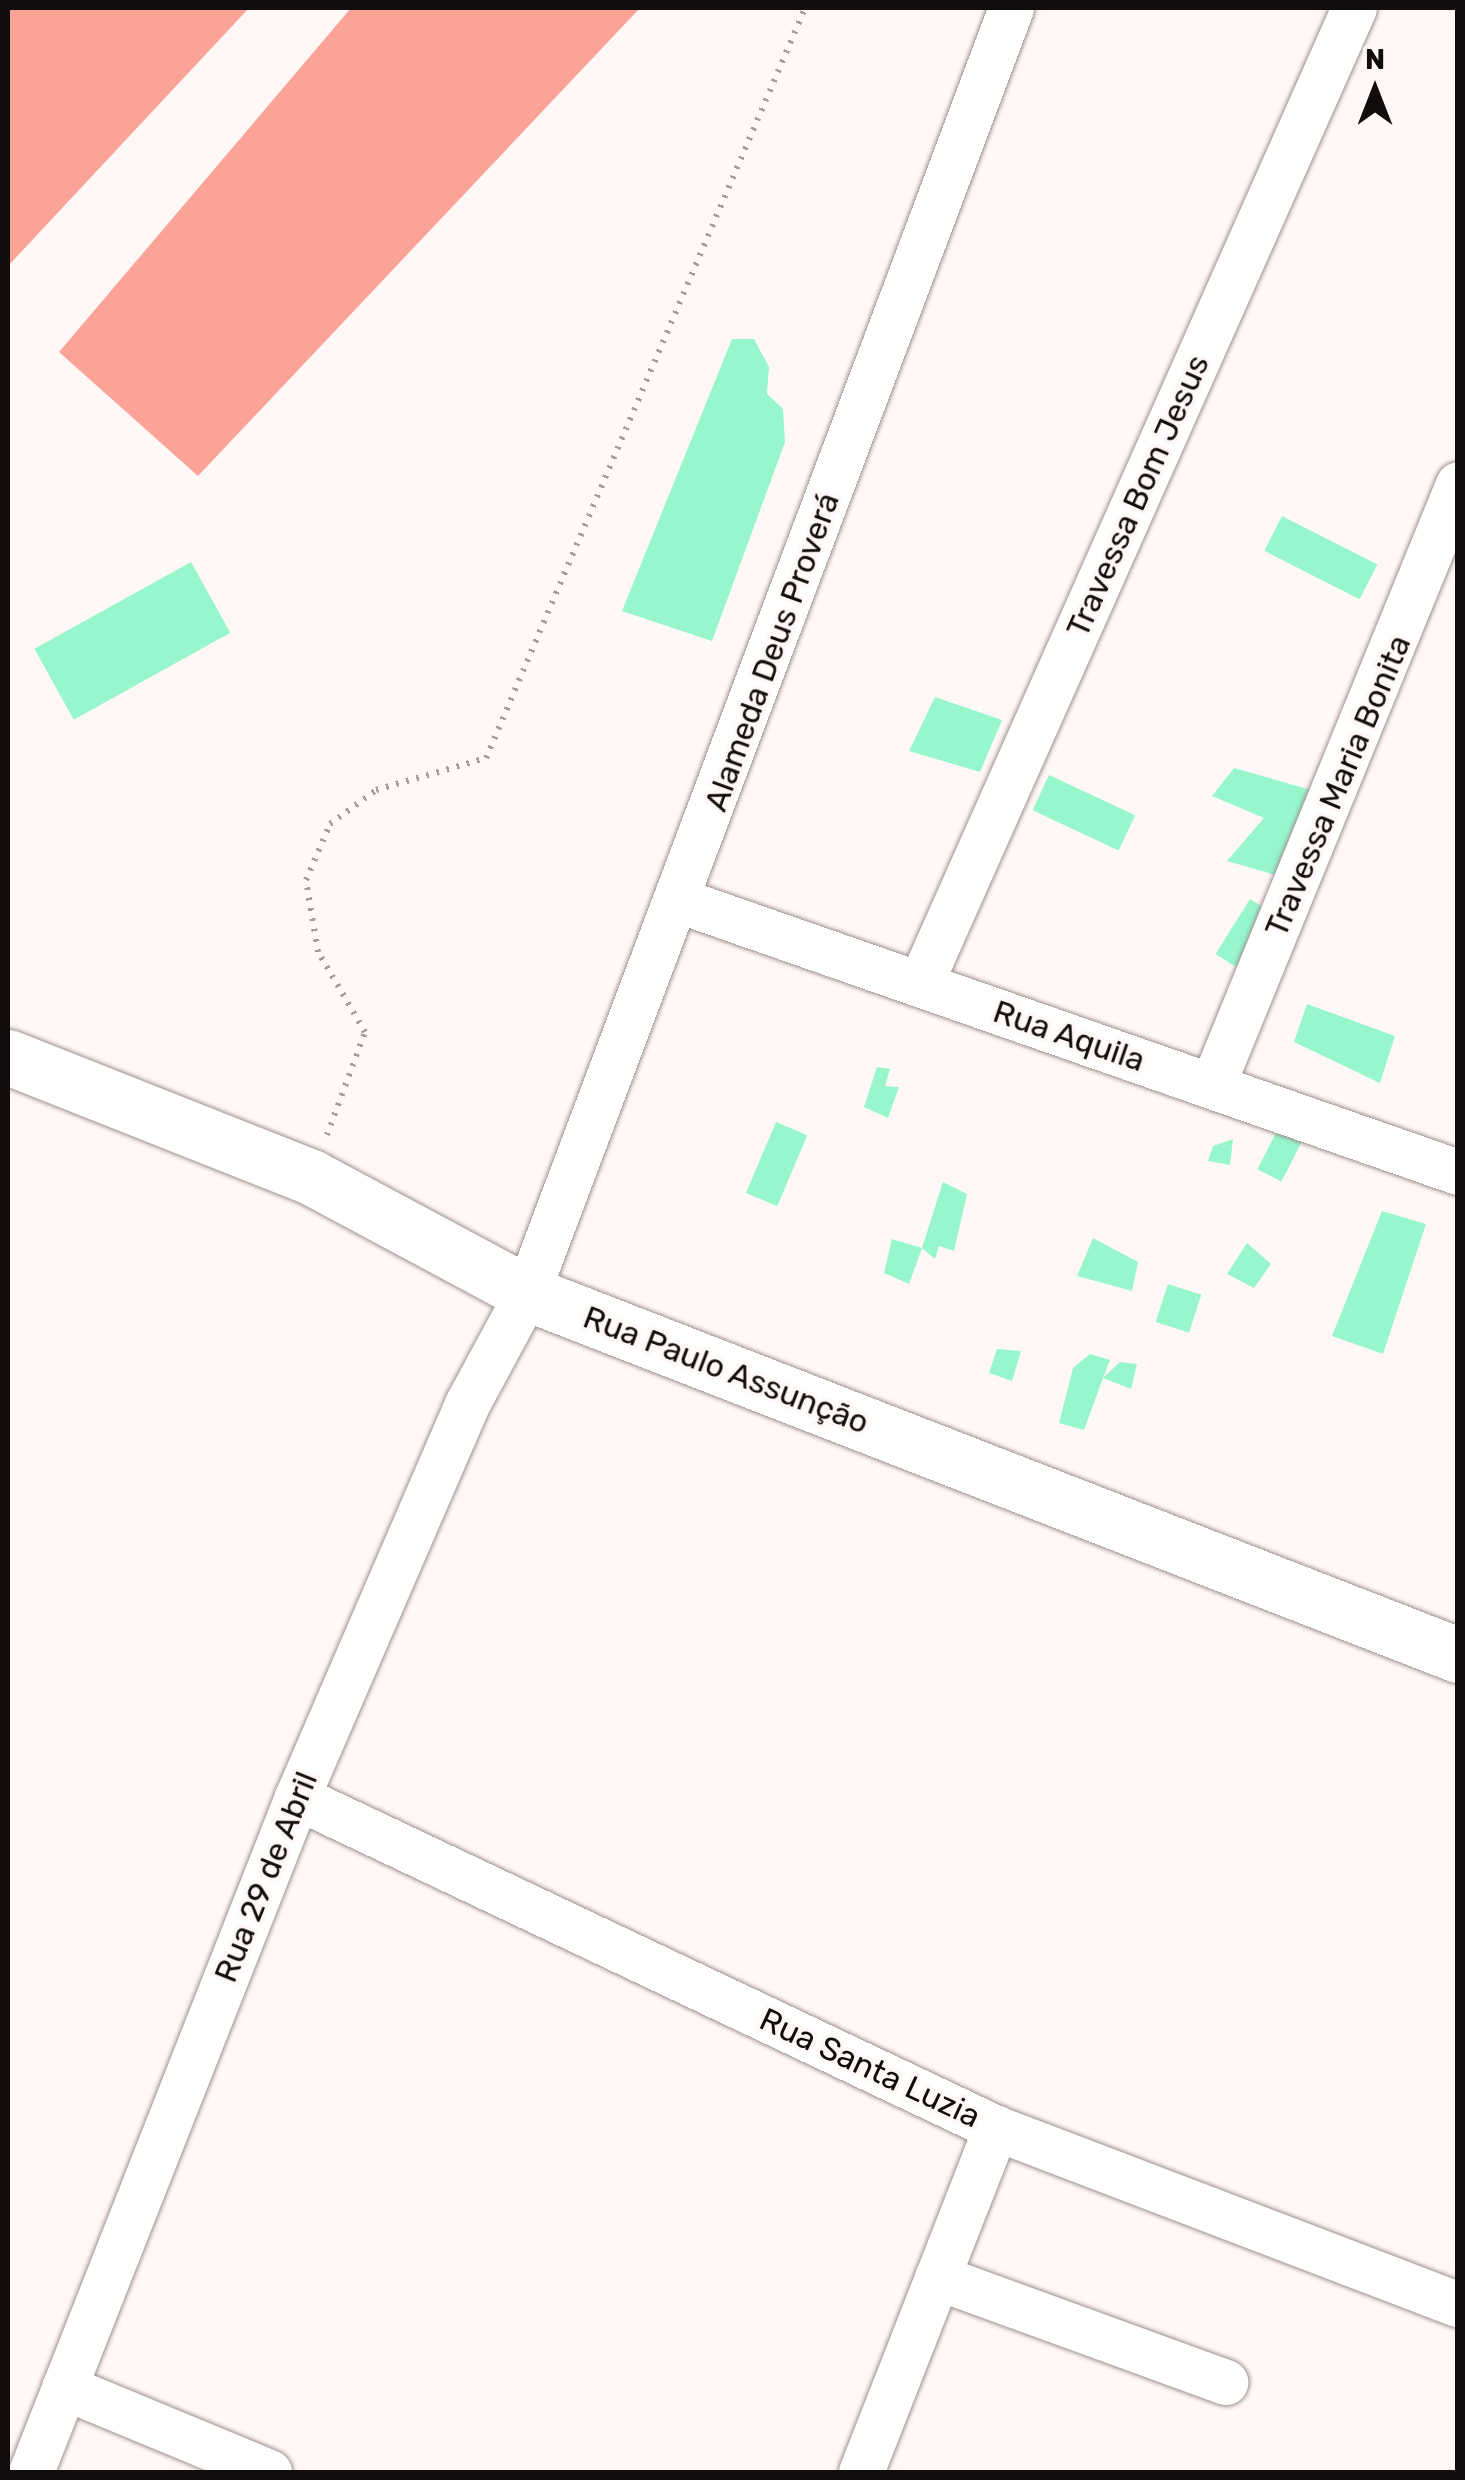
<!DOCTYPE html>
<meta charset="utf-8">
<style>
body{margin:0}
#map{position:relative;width:1465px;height:2480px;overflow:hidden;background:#fff8f6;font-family:Rubik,sans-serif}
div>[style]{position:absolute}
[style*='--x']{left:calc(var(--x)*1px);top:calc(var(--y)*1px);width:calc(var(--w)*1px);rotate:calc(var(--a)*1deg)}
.water>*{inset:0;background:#fca397}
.building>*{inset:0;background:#97f6cc;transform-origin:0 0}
.path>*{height:6px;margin-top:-3px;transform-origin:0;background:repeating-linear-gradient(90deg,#a39d9b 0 2.5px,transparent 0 10.5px)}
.roads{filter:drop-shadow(0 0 2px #9c918f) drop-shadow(0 0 2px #9c918f)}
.street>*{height:45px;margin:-22.5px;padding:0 22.5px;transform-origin:22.5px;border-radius:22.5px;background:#fff}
.secondary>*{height:55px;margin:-27.5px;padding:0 27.5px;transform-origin:27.5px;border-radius:27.5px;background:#fff}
span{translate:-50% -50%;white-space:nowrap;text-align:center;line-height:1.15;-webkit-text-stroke:8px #fff8f6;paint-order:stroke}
.street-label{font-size:32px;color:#110d0c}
.frame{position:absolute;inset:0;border:10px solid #110d0c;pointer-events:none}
.north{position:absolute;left:1325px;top:40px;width:100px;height:100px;-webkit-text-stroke:8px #fff8f6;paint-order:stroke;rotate:0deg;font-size:28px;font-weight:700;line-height:40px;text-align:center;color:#110d0c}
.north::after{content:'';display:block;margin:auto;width:35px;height:45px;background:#110d0c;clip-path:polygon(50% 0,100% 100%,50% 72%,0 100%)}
</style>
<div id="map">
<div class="water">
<div style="clip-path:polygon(8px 8px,249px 8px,8px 266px)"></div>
<div style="clip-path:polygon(351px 8px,640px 8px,198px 476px,59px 352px)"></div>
</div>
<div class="building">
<div style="clip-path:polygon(732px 339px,754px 339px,769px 367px,767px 394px,783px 409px,785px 442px,712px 641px,622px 611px)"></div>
<div style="left:1282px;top:516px;width:107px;height:39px;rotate:27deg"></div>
<div style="left:191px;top:562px;width:81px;height:179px;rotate:61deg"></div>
<div style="clip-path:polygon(935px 697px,1002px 720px,980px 772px,909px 751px)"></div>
<div style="clip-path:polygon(1234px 768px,1318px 792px,1286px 878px,1227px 861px,1264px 818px,1212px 796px)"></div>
<div style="left:1049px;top:775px;width:95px;height:39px;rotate:25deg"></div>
<div style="left:1250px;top:899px;width:28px;height:65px;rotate:32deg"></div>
<div style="clip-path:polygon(1307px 1004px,1395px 1036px,1380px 1083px,1294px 1042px)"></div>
<div style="clip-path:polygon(877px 1067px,890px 1069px,885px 1086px,899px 1087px,888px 1118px,864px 1107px)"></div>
<div style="left:776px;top:1122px;width:34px;height:77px;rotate:23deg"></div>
<div style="left:1281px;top:1123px;width:27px;height:52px;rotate:27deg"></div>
<div style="clip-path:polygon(1233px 1139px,1230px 1165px,1208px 1161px,1213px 1146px)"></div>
<div style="clip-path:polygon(943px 1182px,967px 1194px,954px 1251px,939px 1246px,935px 1259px,922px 1248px)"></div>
<div style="clip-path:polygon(1382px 1211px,1426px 1224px,1383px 1354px,1332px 1336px)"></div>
<div style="clip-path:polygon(1093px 1238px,1138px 1262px,1132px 1291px,1077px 1276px)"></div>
<div style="clip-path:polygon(892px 1239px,922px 1248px,909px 1284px,884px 1273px)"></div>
<div style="clip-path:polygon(1247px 1243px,1271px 1264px,1254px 1288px,1227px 1274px)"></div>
<div style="left:1168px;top:1284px;width:35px;height:40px;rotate:18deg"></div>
<div style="clip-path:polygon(997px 1349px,1021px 1351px,1012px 1381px,989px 1373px)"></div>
<div style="clip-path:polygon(1090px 1354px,1110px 1360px,1103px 1378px,1120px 1362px,1137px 1364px,1131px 1389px,1103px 1378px,1084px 1430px,1059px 1423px,1073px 1368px)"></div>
</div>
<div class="path">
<div style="--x:327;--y:1135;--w:110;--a:-69.7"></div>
<div style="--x:365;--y:1032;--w:93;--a:-120.4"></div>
<div style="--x:318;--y:952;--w:73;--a:-99.5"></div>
<div style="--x:306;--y:880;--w:61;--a:-66.8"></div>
<div style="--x:330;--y:824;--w:57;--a:-36.5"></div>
<div style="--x:376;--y:790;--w:115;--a:-16.2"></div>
<div style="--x:486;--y:758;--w:815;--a:-66.96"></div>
</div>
<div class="roads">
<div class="street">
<div style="--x:681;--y:901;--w:823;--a:19.23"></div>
<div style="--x:920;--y:984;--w:1068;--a:-66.03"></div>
<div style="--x:1212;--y:1086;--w:650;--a:-67.77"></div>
<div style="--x:297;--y:1797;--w:773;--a:25.34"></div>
<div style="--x:996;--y:2128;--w:494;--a:20.9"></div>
<div style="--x:937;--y:2277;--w:307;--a:20"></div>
<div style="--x:64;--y:2387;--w:222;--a:22.5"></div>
<div style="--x:31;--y:2472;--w:726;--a:-68.49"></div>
<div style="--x:297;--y:1797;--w:428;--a:-66.6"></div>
<div style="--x:467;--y:1404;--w:126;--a:-61.6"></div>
<div style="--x:527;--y:1293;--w:1373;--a:-69.36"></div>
<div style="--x:861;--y:2472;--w:370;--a:-68.6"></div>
</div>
<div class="secondary">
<div style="--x:8;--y:1057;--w:326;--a:21.6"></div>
<div style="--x:311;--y:1177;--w:245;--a:28.2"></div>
<div style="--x:527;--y:1293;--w:999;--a:21.25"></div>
</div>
</div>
<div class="street-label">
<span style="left:1138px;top:496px;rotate:-66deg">Travessa Bom Jesus</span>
<span style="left:772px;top:652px;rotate:-70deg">Alameda Deus Proverá</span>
<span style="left:1338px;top:786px;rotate:-67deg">Travessa Maria Bonita</span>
<span style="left:1069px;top:1036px;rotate:19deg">Rua Aquila</span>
<span style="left:726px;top:1370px;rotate:21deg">Rua Paulo Assunção</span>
<span style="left:266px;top:1877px;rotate:-68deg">Rua 29 de Abril</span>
<span style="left:870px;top:2068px;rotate:25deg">Rua Santa Luzia</span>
</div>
<div class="frame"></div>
<div class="north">N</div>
</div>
